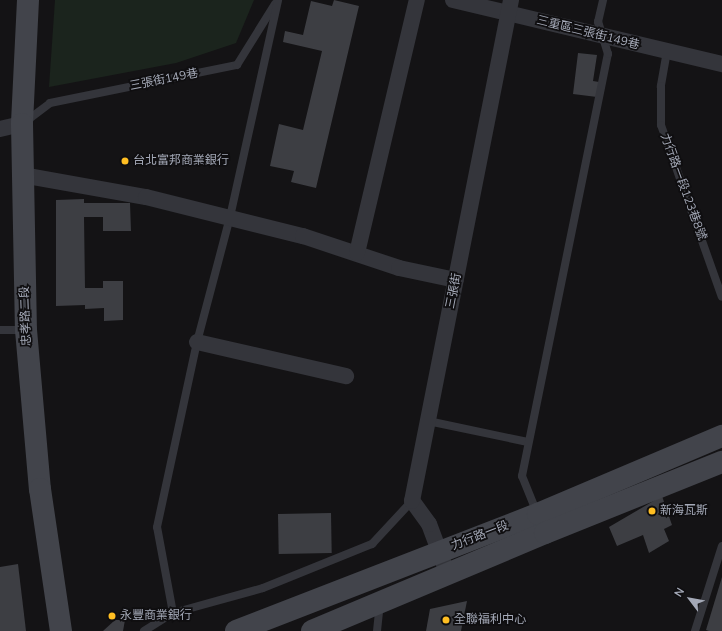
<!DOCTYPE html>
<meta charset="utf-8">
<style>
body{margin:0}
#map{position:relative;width:722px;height:631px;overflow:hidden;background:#141315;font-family:"Nunito Sans","Noto Sans TC",sans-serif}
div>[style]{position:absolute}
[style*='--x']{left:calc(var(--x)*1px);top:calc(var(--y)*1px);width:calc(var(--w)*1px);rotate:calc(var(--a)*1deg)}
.green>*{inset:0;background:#1b241d}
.building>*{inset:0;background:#3d3e43;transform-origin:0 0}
.lane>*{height:8px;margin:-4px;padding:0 4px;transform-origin:4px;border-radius:4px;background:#34353b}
.street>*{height:16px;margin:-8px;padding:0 8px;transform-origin:8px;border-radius:8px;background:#34353b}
.secondary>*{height:22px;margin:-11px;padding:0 11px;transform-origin:11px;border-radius:11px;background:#42444b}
.dots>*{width:11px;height:11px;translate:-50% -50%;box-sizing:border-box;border:2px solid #0f0e10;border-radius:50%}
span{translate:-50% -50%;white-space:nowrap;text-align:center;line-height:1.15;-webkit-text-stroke:3.5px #0f0e10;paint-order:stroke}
.street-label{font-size:12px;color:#a4a9b7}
.poi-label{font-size:12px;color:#a4a9b7}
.left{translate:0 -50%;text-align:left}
.north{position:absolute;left:670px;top:579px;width:40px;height:40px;-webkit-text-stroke:3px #0f0e10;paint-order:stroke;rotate:302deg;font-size:11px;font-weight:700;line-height:16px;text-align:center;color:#a4a9b7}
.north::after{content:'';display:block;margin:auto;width:14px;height:18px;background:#a4a9b7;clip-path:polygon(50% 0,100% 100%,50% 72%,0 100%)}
</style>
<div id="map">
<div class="green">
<div style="clip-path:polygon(55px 0,254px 0,236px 43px,176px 63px,49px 87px)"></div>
</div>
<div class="building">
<div style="clip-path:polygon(334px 0,359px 6px,316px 188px,291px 182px,294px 171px,270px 166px,279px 124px,303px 130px,322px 51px,283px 42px,285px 31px,303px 35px,311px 1px,332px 6px)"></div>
<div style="clip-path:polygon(578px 53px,597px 55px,593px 81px,599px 82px,597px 97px,573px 94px)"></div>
<div style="clip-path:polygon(84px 199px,84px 203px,130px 203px,131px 231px,103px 231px,103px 217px,84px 217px,85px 288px,103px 288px,103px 281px,123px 281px,123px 320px,104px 321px,104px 308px,85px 309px,85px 305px,56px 306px,56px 200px)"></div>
<div style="clip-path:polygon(662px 496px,672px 525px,664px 529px,669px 541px,649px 553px,643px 535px,617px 546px,609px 527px)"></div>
<div style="left:331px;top:513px;width:40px;height:53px;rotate:89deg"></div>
<div style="clip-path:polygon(18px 564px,26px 631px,0 631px,0 567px)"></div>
<div style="clip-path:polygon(722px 577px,722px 631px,709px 631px,706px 630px)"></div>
<div style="clip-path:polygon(467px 601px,461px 631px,426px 631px,430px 609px)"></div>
<div style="clip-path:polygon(115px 620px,125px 620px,123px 631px,103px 631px)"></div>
</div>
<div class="lane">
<div style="--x:667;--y:51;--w:36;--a:100"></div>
<div style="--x:661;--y:86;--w:39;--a:90"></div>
<div style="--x:661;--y:125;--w:182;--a:70.5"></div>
<div style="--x:25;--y:122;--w:31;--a:-37"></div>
<div style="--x:50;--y:103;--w:191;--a:-11.5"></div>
<div style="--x:237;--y:65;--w:72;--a:-58.1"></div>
<div style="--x:0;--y:330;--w:25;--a:0"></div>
<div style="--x:428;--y:421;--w:102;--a:11.9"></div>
<div style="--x:537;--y:513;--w:40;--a:-112"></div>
<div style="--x:522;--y:476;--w:431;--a:-78.5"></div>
<div style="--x:608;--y:54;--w:34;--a:-107"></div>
<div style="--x:598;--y:22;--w:23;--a:-77"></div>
<div style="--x:173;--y:613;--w:87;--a:-100.5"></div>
<div style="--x:157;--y:527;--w:189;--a:-77.8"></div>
<div style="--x:197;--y:342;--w:129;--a:-75.2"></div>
<div style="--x:230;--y:217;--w:222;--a:-77.5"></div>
<div style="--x:144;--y:631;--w:34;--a:-32"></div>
<div style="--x:173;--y:613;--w:93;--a:-15.5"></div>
<div style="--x:263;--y:588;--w:118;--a:-22"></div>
<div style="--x:372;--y:544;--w:59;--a:-47.1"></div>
<div style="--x:377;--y:631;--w:27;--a:-84"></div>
<div style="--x:695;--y:631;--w:89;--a:-72.4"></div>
</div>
<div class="street">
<div style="--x:453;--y:0;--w:277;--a:13.4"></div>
<div style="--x:0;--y:129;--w:23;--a:-13"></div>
<div style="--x:22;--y:175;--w:126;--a:10.1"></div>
<div style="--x:146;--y:197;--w:162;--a:14"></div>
<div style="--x:303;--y:236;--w:101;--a:18.4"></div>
<div style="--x:399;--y:268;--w:58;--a:11.9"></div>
<div style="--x:357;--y:253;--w:260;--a:-76.7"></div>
<div style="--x:197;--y:342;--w:153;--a:12.9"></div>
<div style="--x:448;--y:575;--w:54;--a:-110.4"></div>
<div style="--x:429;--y:524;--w:29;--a:-126"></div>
<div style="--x:412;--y:501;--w:511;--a:-78.82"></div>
</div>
<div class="secondary">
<div style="--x:28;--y:0;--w:124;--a:92.8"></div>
<div style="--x:22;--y:124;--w:206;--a:88.9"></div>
<div style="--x:26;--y:330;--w:160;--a:85"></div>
<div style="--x:40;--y:489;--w:144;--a:81.6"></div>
<div style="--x:236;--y:631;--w:324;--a:-21.2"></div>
<div style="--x:538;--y:514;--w:200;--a:-23"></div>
<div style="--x:312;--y:631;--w:253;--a:-22.8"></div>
<div style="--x:545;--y:533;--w:191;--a:-21.9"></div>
</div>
<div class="dots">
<div style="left:125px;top:161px;background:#ffbe22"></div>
<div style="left:652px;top:511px;background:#ffbe22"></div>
<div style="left:112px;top:616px;background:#ffbe22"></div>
<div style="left:446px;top:620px;background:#ffbe22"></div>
</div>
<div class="street-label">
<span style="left:588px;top:33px;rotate:14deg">三重區三張街149巷</span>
<span style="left:164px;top:80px;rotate:-11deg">三張街149巷</span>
<span style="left:683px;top:187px;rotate:70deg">力行路一段123巷8號</span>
<span style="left:454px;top:291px;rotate:-79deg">三張街</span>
<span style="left:26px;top:316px;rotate:-92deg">忠孝路二段</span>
<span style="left:480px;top:536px;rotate:-21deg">力行路一段</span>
</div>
<div class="poi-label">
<span class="left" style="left:133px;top:161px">台北富邦商業銀行</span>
<span class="left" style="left:660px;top:511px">新海瓦斯</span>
<span class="left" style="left:120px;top:616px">永豐商業銀行</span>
<span class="left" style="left:454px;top:620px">全聯福利中心</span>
</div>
<div class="north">N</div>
</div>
